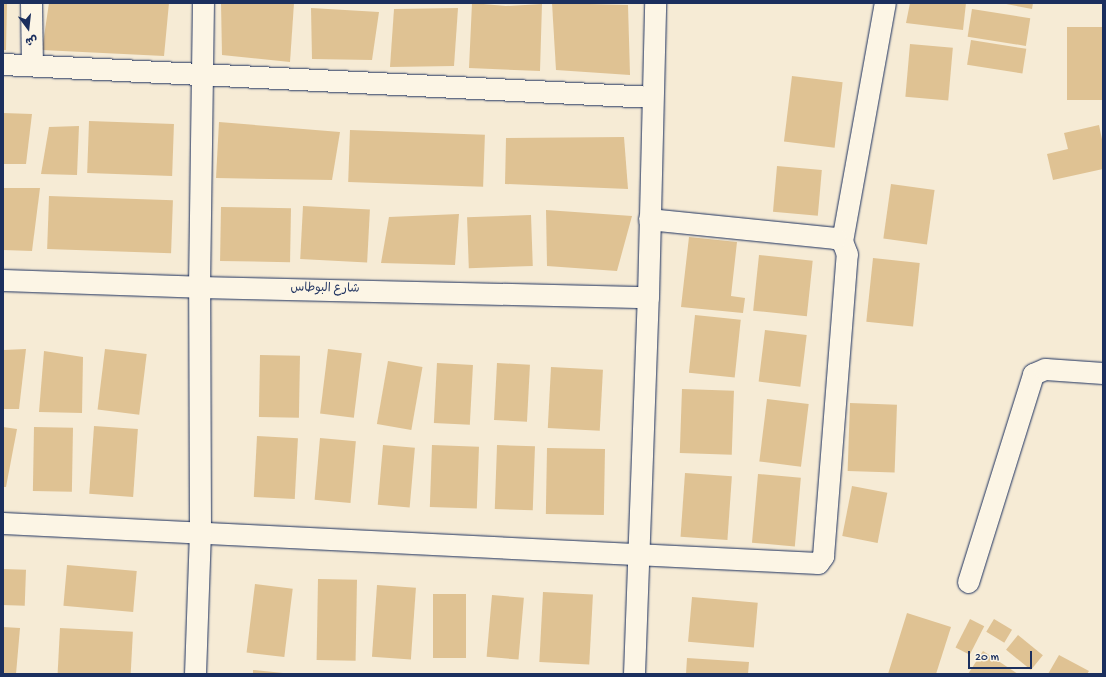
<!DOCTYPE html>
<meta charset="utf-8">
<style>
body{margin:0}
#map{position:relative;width:1106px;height:677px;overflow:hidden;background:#f6ebd5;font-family:"Gochi Hand","Playpen Sans Arabic",sans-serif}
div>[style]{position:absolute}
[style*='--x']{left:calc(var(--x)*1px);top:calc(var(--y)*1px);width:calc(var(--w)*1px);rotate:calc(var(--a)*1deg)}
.building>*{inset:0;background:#dfc293;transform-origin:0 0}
.roads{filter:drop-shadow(0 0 1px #1b2f5e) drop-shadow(0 0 1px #1b2f5e)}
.minor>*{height:21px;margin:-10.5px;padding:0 10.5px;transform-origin:10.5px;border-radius:10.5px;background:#fcf5e5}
span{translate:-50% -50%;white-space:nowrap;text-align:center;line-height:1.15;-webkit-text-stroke:3px #fcf5e5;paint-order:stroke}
.street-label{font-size:12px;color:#1b2f5e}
.frame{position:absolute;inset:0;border:4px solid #1b2f5e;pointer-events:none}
.north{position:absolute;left:8px;top:8px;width:40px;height:40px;-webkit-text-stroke:3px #fcf5e5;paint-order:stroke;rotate:165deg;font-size:11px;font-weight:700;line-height:16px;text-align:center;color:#1b2f5e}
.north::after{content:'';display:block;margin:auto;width:14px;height:18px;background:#1b2f5e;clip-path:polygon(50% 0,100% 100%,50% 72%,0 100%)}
.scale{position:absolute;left:968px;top:651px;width:64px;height:18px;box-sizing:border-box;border:2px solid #1b2f5e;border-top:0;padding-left:5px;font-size:12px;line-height:14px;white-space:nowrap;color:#1b2f5e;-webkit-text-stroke:3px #fcf5e5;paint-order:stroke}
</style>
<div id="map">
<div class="building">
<div style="clip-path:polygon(3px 3px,7px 3px,6px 50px,3px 50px)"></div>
<div style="clip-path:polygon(49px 3px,169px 3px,164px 56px,42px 50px)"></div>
<div style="clip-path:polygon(221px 3px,294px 3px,290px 62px,222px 55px)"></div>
<div style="clip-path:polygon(472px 3px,506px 6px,542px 4px,540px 71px,469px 68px)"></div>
<div style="clip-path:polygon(552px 3px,628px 5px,630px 75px,556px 70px)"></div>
<div style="clip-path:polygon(910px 3px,966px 3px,963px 30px,906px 23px)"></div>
<div style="clip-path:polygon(1001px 3px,1033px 3px,1032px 9px)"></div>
<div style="clip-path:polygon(311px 8px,379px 12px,372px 60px,312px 59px)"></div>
<div style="clip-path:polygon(458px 8px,454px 66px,390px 67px,394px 9px)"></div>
<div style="left:972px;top:9px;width:59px;height:28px;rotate:9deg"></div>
<div style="left:1067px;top:27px;width:36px;height:73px"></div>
<div style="left:971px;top:40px;width:56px;height:25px;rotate:9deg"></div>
<div style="left:910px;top:44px;width:43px;height:53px;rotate:5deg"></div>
<div style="left:792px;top:76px;width:51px;height:66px;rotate:7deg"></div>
<div style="clip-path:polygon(3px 113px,32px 114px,26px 164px,3px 164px)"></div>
<div style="left:89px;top:121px;width:85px;height:52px;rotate:2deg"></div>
<div style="clip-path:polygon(219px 122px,340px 132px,332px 180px,216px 178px)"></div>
<div style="clip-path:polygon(1099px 125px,1103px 144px,1103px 169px,1053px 180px,1047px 154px,1068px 149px,1064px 133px)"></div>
<div style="clip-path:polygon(79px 126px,77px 175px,41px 174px,49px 127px)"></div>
<div style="left:350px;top:130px;width:135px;height:52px;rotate:2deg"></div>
<div style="clip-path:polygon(624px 137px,628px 189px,505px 184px,506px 138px)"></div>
<div style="left:777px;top:166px;width:45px;height:46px;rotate:5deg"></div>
<div style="left:891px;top:184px;width:44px;height:55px;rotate:8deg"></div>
<div style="clip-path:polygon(3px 188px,40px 188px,32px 251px,3px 250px)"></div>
<div style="left:49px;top:196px;width:124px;height:53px;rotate:2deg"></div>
<div style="left:303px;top:206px;width:67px;height:53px;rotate:3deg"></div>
<div style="left:221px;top:207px;width:70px;height:54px;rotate:1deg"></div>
<div style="clip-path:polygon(546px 210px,632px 216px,617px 271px,547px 266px)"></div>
<div style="clip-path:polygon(459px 214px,455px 265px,381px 263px,389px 217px)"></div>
<div style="left:531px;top:215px;width:51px;height:64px;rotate:88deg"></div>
<div style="clip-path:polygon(689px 237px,737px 242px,731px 296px,745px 298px,743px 313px,681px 307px)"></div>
<div style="left:759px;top:255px;width:54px;height:56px;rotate:6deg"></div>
<div style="left:873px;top:258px;width:47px;height:64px;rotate:6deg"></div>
<div style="left:695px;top:315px;width:46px;height:58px;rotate:6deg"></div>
<div style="left:765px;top:330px;width:42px;height:52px;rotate:7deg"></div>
<div style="clip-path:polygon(26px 349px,19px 409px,3px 409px,3px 350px)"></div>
<div style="left:105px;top:349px;width:42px;height:61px;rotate:7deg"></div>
<div style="left:328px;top:349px;width:34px;height:65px;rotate:7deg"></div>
<div style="clip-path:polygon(44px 351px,83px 357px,82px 413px,39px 412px)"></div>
<div style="left:260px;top:355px;width:40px;height:62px;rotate:1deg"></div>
<div style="left:388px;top:361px;width:35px;height:64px;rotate:10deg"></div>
<div style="left:437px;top:363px;width:36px;height:60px;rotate:3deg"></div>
<div style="left:497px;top:363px;width:33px;height:57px;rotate:3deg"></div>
<div style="left:551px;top:367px;width:52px;height:61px;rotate:3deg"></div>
<div style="left:682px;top:389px;width:52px;height:64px;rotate:2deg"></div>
<div style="left:767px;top:399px;width:42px;height:63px;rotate:7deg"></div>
<div style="left:850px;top:403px;width:47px;height:68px;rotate:2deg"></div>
<div style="left:94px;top:426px;width:44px;height:68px;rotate:4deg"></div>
<div style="clip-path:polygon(3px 427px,17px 429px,6px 487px,3px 487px)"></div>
<div style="left:34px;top:427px;width:39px;height:64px;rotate:1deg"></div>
<div style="left:257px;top:436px;width:41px;height:61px;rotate:3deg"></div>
<div style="left:320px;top:438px;width:36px;height:62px;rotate:5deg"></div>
<div style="left:383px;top:445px;width:32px;height:60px;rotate:5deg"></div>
<div style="left:432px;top:445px;width:47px;height:62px;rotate:2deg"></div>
<div style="left:497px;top:445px;width:38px;height:64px;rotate:2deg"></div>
<div style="left:547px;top:448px;width:58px;height:66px;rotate:1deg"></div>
<div style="left:685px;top:473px;width:47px;height:64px;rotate:4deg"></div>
<div style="left:758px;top:474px;width:43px;height:69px;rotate:5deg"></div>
<div style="left:852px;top:486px;width:36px;height:51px;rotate:11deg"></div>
<div style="left:67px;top:565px;width:70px;height:41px;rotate:5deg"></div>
<div style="left:3px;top:569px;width:23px;height:36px;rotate:2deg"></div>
<div style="left:318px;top:579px;width:39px;height:81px;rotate:1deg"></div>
<div style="left:255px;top:584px;width:38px;height:69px;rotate:7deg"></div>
<div style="left:377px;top:585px;width:39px;height:72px;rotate:4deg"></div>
<div style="left:543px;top:592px;width:50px;height:70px;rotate:3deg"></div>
<div style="left:433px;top:594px;width:33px;height:64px"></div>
<div style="left:492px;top:595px;width:32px;height:62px;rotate:5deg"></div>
<div style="left:692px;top:597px;width:66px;height:45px;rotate:5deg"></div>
<div style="clip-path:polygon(907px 613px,951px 627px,936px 674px,888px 674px)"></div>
<div style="left:970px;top:619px;width:16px;height:32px;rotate:27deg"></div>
<div style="left:994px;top:619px;width:21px;height:15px;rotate:31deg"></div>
<div style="clip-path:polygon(3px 627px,20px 628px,16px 674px,3px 674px)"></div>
<div style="left:60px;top:628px;width:73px;height:46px;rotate:3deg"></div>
<div style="left:1018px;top:635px;width:32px;height:19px;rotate:39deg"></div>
<div style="clip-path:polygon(983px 651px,1018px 674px,968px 674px)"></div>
<div style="clip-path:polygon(1059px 655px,1089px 671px,1087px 674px,1048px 674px)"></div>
<div style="clip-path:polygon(687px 658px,749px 662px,748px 674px,686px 674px)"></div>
<div style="clip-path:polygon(253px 670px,283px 673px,283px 674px,253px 674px)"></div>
</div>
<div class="roads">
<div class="minor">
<div style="--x:31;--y:3;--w:62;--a:89.1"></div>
<div style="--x:3;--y:64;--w:650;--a:2.91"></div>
<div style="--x:842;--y:241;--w:242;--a:-79.8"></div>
<div style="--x:3;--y:280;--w:196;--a:2"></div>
<div style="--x:199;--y:287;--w:449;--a:1.3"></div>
<div style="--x:3;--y:523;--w:816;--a:2.81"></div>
<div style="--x:818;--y:563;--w:9;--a:-54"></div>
<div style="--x:823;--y:556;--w:303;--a:-85.5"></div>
<div style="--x:847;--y:254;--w:14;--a:-111"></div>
<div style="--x:842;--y:241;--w:8;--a:-157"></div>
<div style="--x:835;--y:238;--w:187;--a:-174.2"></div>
<div style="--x:968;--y:582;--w:218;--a:-72.6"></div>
<div style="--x:1033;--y:374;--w:13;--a:-23"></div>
<div style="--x:1045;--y:369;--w:58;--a:3.9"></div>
<div style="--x:195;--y:674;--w:141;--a:-88"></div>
<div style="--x:200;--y:533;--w:246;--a:-90.2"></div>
<div style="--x:199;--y:287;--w:284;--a:-89.2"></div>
<div style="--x:634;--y:674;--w:377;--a:-87.9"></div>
<div style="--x:648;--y:297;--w:294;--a:-88.6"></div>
</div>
</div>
<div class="street-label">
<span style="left:325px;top:290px;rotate:1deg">شارع البوطاس</span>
</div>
<div class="frame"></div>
<div class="north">ش</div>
<div class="scale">20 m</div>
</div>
